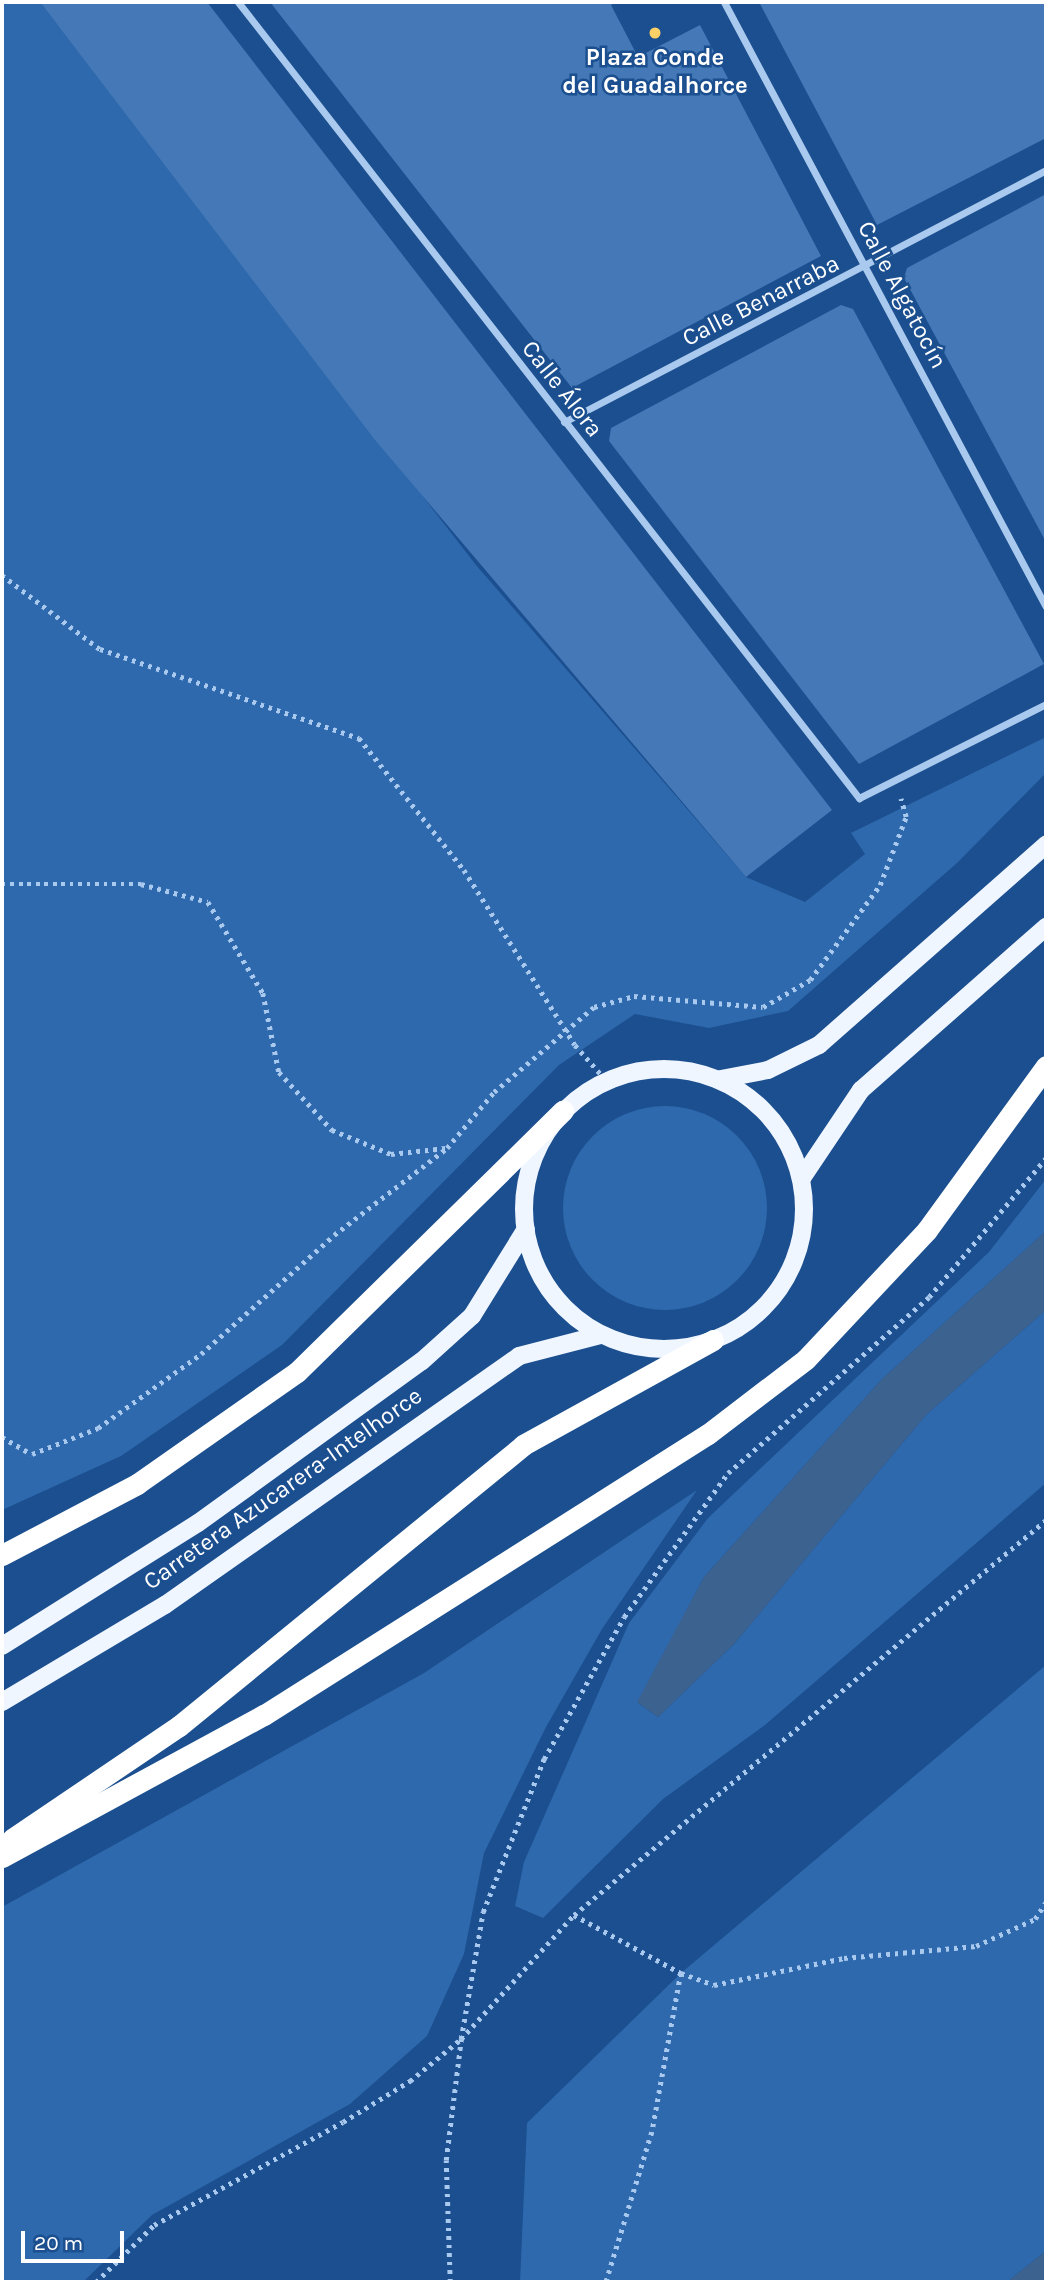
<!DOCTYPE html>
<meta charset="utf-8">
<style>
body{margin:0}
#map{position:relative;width:1048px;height:2284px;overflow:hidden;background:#1b4f8f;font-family:Karla,sans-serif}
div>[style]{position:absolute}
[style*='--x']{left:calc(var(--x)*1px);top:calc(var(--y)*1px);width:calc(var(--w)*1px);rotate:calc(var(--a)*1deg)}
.green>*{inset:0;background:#2e69ad}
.round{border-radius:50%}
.water>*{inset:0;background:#3c6290}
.building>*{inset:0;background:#4478b7}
.path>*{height:4.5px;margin-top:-2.25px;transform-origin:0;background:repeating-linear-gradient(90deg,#a9c9ee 0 3.5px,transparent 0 8.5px)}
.minor>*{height:7px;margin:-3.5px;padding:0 3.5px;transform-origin:3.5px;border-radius:3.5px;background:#a9c9ee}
.primary>*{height:18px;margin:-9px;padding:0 9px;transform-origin:9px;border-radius:9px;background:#f0f6ff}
.primary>.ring{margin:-9px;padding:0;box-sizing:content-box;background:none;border:18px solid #f0f6ff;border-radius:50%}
.motorway>*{height:21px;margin:-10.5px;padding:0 10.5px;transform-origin:10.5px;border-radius:10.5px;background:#fff}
.dots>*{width:19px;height:19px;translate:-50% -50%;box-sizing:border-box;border:4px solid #1b4f8f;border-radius:50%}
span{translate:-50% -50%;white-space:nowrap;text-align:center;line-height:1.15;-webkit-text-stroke:5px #1b4f8f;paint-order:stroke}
.poi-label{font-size:24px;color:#fff;font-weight:700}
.street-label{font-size:24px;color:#fff}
.frame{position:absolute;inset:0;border:4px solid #fff;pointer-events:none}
.scale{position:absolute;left:21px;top:2231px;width:103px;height:32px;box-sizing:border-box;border:4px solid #fff;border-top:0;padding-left:9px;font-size:21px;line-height:24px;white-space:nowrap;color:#fff;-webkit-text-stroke:5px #1b4f8f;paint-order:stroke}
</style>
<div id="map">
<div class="green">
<div style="clip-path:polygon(2px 2px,40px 2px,476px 565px,746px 877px,805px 902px,865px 854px,851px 833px,1046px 737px,1046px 773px,957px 863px,788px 1011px,709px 1028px,635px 1014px,559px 1065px,282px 1345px,121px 1456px,2px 1510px)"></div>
<div class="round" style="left:563px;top:1106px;width:204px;height:204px"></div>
<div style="clip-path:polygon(1046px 1179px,1046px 1231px,882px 1379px,704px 1577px,638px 1703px,658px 1717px,734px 1644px,926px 1415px,1046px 1310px,1046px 1483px,765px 1725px,663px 1799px,543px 1918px,515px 1906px,524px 1862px,629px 1623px,708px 1518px,989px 1252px)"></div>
<div style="clip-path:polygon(697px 1490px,602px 1629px,546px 1727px,484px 1853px,464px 1954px,427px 2036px,350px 2104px,152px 2215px,83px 2282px,2px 2282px,2px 1907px,424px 1673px)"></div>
<div style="clip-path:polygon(1046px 1665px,1046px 2251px,1007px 2282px,520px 2282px,527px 2123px,681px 1973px)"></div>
</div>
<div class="water">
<div style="clip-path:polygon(1046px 1231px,1046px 1310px,926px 1415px,734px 1644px,658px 1717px,637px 1702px,704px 1577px,882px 1379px)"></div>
<div style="clip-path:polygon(1046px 2251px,1046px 2282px,1007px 2282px)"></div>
</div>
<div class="building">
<div style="clip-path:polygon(40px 2px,207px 2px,832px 810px,746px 877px,375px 440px)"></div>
<div style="clip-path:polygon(270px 2px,617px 2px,611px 5px,638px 57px,700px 25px,821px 256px,572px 388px)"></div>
<div style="clip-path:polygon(759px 2px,1046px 2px,1046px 138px,877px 225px)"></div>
<div style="clip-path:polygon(1046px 194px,1046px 542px,904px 278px,907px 268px)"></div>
<div style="clip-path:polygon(841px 305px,853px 309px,1044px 664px,859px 764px,609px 441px,611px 428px)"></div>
</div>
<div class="path">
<div style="--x:2;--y:575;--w:123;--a:37.1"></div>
<div style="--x:100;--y:649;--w:274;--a:19"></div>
<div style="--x:359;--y:738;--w:169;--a:51.5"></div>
<div style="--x:464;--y:870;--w:207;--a:57.6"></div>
<div style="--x:575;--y:1045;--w:47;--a:48.5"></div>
<div style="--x:2;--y:884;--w:139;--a:0"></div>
<div style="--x:141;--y:884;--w:69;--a:15"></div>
<div style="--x:208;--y:902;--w:106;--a:58.9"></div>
<div style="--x:263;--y:993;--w:81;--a:78.6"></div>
<div style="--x:279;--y:1072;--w:79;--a:47.6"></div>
<div style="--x:332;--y:1130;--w:64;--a:22.1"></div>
<div style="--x:391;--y:1154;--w:55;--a:-6.2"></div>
<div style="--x:2;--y:1437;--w:34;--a:30"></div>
<div style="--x:32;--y:1454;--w:71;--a:-21.5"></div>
<div style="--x:98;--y:1428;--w:127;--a:-35.7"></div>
<div style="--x:201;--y:1354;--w:178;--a:-41.8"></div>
<div style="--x:334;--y:1235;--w:143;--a:-37.6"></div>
<div style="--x:447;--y:1148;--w:73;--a:-50"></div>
<div style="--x:494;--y:1092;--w:131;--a:-40.4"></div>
<div style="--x:594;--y:1007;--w:41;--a:-15.4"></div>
<div style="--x:634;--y:996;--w:129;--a:4.9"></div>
<div style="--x:763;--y:1007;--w:54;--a:-29.9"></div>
<div style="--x:810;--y:980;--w:118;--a:-53.6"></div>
<div style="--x:880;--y:885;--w:73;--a:-69.1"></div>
<div style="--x:906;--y:817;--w:19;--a:-106"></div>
<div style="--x:574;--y:1915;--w:122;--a:28.5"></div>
<div style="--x:681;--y:1973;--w:162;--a:100.3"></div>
<div style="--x:652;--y:2132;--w:157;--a:107"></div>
<div style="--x:681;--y:1973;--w:35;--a:20"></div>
<div style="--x:714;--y:1985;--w:133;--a:-11.7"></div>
<div style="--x:844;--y:1958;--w:133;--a:-5.2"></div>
<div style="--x:976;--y:1946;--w:65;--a:-24.6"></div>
<div style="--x:1035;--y:1919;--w:20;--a:-57"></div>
<div style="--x:96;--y:2282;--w:81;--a:-44.5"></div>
<div style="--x:154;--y:2225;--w:215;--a:-28.6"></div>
<div style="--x:343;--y:2122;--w:79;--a:-31.5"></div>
<div style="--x:410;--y:2081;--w:66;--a:-39.5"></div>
<div style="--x:461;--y:2039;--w:129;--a:-80.2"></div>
<div style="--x:483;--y:1912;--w:165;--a:-68.3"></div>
<div style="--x:544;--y:1759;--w:163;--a:-60.6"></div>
<div style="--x:624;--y:1617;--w:178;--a:-54.2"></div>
<div style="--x:728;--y:1473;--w:267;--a:-41.2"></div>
<div style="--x:929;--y:1297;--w:182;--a:-49.9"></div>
<div style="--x:450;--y:2282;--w:122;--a:-91.9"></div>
<div style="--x:446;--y:2160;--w:122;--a:-82.9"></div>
<div style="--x:461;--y:2039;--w:168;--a:-47.7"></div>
<div style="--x:574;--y:1915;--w:615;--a:-39.92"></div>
</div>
<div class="minor">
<div style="--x:238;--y:2;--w:1010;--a:52.04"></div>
<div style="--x:859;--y:798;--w:209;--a:-26.7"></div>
<div style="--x:724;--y:2;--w:685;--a:61.98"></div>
<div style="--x:564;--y:422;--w:544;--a:-27.6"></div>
</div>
<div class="primary">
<div class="ring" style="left:524px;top:1069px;width:262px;height:262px"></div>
<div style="--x:721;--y:1079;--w:48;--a:-10.8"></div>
<div style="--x:768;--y:1070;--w:57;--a:-26.1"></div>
<div style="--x:819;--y:1045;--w:303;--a:-41.4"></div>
<div style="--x:802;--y:1178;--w:106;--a:-56.2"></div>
<div style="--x:861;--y:1090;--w:247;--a:-41.4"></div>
<div style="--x:2;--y:1646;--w:231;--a:-32.1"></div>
<div style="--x:198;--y:1523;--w:276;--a:-35.9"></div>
<div style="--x:422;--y:1361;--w:67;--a:-42"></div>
<div style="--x:472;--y:1316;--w:102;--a:-58.2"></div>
<div style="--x:2;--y:1702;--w:190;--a:-30.8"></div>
<div style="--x:165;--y:1605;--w:433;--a:-35.1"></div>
<div style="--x:519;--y:1356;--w:84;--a:-14.5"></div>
</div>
<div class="motorway">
<div style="--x:2;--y:1555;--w:153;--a:-27.7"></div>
<div style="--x:137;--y:1484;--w:195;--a:-35"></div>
<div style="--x:297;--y:1372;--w:373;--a:-44.5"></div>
<div style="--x:12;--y:1839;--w:202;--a:-34.1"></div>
<div style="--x:179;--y:1726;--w:444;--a:-39.2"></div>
<div style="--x:523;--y:1445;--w:217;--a:-28.9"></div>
<div style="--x:2;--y:1857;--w:298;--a:-28.5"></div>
<div style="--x:264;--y:1715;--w:525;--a:-32.33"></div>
<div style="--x:708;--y:1434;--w:123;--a:-37.4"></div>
<div style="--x:806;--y:1359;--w:177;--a:-46.8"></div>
<div style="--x:927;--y:1230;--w:203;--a:-54"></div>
</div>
<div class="dots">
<div style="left:655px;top:33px;background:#ffd166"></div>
</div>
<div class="poi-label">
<span style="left:655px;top:72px">Plaza Conde<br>del Guadalhorce</span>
</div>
<div class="street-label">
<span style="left:902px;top:295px;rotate:62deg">Calle Algatocín</span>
<span style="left:761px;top:301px;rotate:-27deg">Calle Benarraba</span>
<span style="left:562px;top:389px;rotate:52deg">Calle Álora</span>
<span style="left:283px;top:1489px;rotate:-35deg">Carretera Azucarera-Intelhorce</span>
</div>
<div class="frame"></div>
<div class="scale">20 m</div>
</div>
